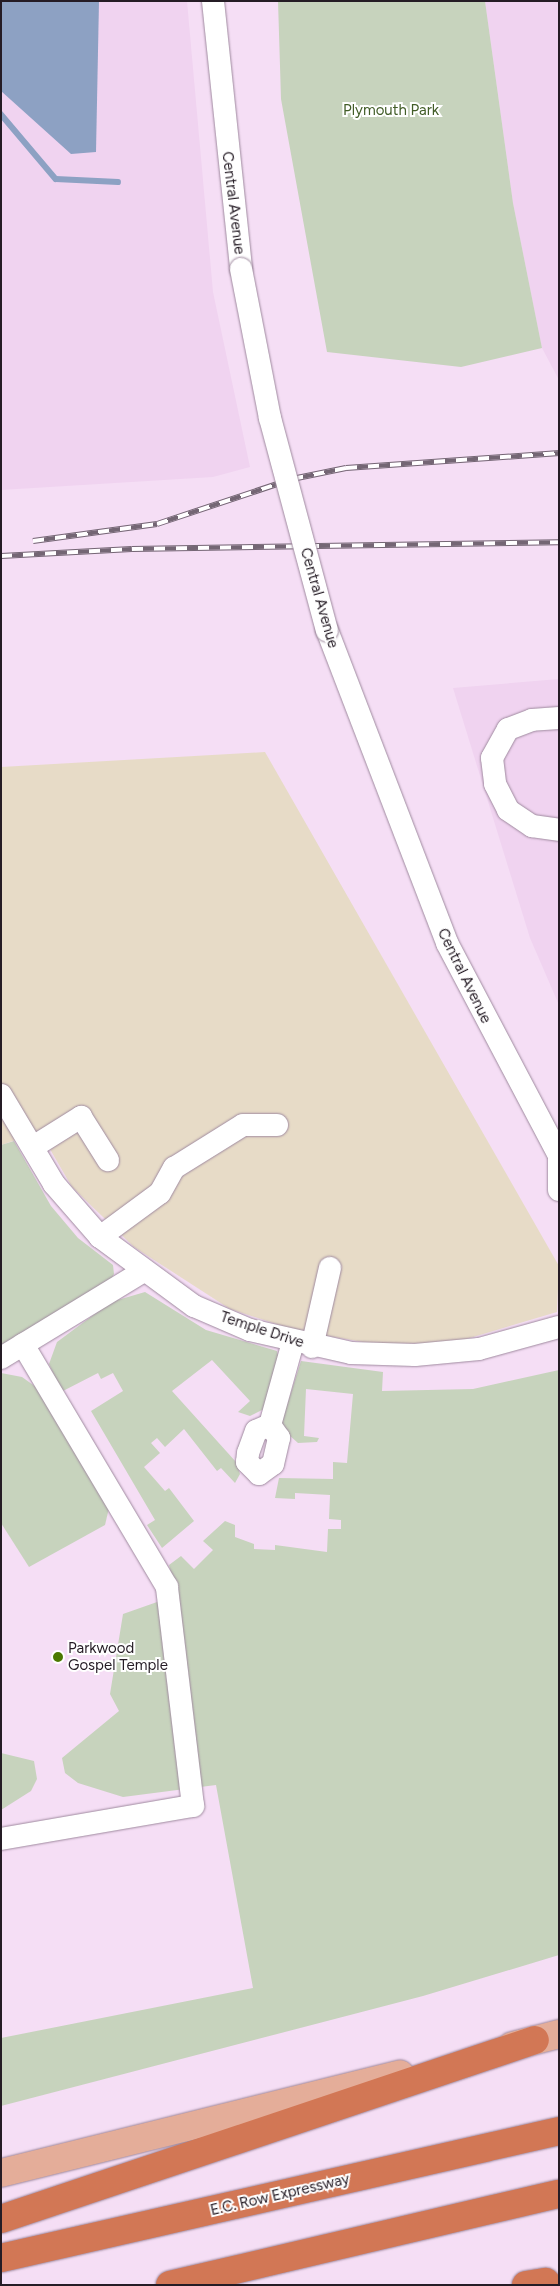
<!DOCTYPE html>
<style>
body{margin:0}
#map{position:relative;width:560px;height:2286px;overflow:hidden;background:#f5def5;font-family:Figtree,sans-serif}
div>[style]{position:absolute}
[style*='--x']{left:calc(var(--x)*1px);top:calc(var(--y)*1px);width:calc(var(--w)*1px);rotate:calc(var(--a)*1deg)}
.commercial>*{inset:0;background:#e7dbc7}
.built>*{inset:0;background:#f0d3f0}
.green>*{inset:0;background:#c7d3bd}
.water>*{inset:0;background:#8da1c3}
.stream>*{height:5.5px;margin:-2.75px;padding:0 2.75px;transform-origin:2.75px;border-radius:2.75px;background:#8da1c3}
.roads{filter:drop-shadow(0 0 1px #9f8a9f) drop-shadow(0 0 1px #9f8a9f)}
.minor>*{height:22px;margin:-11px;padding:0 11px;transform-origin:11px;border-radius:11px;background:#fff}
.major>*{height:28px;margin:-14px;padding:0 14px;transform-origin:14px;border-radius:14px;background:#e4ad99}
.highway>*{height:28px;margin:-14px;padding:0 14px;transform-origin:14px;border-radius:14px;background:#d27755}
.rail>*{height:5.5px;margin-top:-2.75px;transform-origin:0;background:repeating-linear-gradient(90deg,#fff 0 11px,#746674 0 22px);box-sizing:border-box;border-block:1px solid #746674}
.bridges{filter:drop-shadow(0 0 1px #9f8a9f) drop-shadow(0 0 1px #9f8a9f)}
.minor-bridge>*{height:22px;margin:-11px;padding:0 11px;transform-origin:11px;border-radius:11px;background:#fff}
.dots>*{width:14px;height:14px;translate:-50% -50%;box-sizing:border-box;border:2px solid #fff;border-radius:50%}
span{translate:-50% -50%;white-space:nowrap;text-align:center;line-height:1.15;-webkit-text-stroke:4px #fff;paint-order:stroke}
.park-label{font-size:15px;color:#425d28}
.street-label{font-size:15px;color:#251c25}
.poi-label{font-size:15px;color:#251c25}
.left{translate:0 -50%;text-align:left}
.frame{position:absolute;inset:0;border:2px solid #251c25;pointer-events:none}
</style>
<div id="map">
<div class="commercial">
<div style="clip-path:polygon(265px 752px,559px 1266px,557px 1312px,453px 1343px,375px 1344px,298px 1331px,230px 1309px,134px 1247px,72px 1187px,40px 1132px,1px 1145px,1px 767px)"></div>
</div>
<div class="built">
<div style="clip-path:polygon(1px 1px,187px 1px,213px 292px,250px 467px,213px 477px,1px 490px)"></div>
<div style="clip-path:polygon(485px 1px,559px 1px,559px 380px,542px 348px,513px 203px)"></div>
<div style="clip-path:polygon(559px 679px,559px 1005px,530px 938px,453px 688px)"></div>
</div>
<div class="green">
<div style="clip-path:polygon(278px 1px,485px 1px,513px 203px,542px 348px,461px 367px,327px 352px,281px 99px)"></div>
<div style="clip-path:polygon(14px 1141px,51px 1206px,78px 1238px,113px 1265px,114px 1274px,109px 1284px,1px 1349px,1px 1145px)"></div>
<div style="clip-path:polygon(145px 1292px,206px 1330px,277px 1351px,279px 1359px,264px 1409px,250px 1416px,238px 1412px,250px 1401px,212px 1360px,172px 1391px,236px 1462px,240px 1474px,235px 1483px,221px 1468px,217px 1471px,184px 1429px,165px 1447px,157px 1438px,151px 1443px,160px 1453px,144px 1467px,165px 1491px,169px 1488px,194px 1521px,162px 1548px,147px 1525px,155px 1520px,91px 1411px,123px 1391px,113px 1373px,101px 1379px,98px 1373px,61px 1392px,49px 1364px,57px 1342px,111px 1302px)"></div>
<div style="clip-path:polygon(301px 1361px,383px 1372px,382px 1391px,473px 1389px,559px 1370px,559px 1955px,423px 1996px,1px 2106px,1px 2038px,253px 1988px,216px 1785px,123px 1797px,78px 1783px,65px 1773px,62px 1758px,119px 1711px,110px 1694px,123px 1614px,177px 1595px,169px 1565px,181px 1556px,194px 1569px,213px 1550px,203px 1541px,225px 1521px,235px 1525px,235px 1537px,254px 1544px,254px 1549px,275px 1550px,275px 1545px,327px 1552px,328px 1529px,341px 1529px,341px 1520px,329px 1519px,330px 1495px,295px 1493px,295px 1499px,275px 1498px,279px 1478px,333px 1479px,333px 1462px,347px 1463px,353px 1394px,306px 1389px,304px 1436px,319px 1438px,317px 1442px,298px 1443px,280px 1427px)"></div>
<div style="clip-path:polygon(1px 1373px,22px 1377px,36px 1387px,109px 1508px,105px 1525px,29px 1567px,1px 1523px)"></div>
<div style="clip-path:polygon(1px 1753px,34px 1761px,37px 1779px,31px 1791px,1px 1810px)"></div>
</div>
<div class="water">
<div style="clip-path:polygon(1px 1px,99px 1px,96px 152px,71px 154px,1px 91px)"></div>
</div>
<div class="stream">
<div style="--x:1;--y:114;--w:85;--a:49.8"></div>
<div style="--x:56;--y:179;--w:62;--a:2.8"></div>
</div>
<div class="roads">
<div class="minor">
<div style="--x:213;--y:1;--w:269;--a:84"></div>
<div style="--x:327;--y:630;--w:335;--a:69"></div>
<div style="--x:447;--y:943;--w:240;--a:62.2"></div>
<div style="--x:559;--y:1155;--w:35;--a:90"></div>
<div style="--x:559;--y:718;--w:27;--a:176"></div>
<div style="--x:532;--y:720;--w:26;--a:159"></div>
<div style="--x:508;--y:729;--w:33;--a:119"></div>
<div style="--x:492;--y:758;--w:26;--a:83"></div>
<div style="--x:495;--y:784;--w:29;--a:63"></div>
<div style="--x:508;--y:810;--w:29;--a:34"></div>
<div style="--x:532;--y:826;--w:27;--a:8"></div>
<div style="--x:1;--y:1095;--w:104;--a:59.2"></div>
<div style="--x:54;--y:1184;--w:70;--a:49"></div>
<div style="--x:100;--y:1237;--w:117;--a:36.3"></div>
<div style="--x:194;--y:1306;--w:61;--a:23.2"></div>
<div style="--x:250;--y:1330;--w:104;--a:12.8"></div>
<div style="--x:351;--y:1353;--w:64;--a:1.8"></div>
<div style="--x:415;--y:1355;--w:64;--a:-5.4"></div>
<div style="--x:479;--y:1349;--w:83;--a:-15.4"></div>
<div style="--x:33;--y:1147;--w:57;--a:-32"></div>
<div style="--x:81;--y:1117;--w:51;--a:57.9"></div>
<div style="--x:100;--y:1237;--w:74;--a:-36.3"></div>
<div style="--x:160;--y:1193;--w:29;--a:-61"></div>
<div style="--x:174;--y:1168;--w:81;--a:-31.9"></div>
<div style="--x:243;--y:1125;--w:34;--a:0"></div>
<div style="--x:312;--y:1347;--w:81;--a:-77.2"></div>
<div style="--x:1;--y:1358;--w:165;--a:-31.4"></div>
<div style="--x:270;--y:1425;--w:15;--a:157"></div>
<div style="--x:256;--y:1431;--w:23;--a:110"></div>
<div style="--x:248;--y:1453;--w:9;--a:96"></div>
<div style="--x:247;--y:1462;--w:17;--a:45"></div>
<div style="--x:259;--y:1474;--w:17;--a:-36"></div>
<div style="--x:273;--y:1464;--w:27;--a:-77"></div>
<div style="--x:279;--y:1438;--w:16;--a:-125"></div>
<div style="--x:270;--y:1425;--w:86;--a:-74.5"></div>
<div style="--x:1;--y:1839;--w:195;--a:-9.8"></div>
<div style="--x:193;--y:1806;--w:221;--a:-96.8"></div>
<div style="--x:167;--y:1587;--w:282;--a:-120.7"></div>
</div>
<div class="major">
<div style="--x:512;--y:2046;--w:49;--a:-14.3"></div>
<div style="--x:1;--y:2173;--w:411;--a:-13.9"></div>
</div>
<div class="highway">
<div style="--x:1;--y:2219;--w:563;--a:-18.53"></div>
<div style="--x:1;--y:2258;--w:572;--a:-12.82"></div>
<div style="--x:170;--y:2285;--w:400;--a:-13.2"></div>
<div style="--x:526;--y:2285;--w:20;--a:-9"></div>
</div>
</div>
<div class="rail">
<div style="--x:33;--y:541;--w:125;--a:-7.8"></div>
<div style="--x:157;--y:524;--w:142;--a:-18.4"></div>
<div style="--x:292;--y:479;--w:55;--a:-11.5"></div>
<div style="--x:346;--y:468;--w:214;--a:-4"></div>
<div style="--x:1;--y:556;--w:131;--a:-3.1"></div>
<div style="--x:132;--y:549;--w:427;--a:-0.9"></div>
</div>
<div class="bridges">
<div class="minor-bridge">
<div style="--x:241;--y:269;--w:152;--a:79"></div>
<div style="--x:270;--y:418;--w:220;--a:75"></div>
</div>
</div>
<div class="dots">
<div style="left:58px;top:1657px;background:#4b7900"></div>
</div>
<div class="park-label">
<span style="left:391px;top:111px">Plymouth Park</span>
</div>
<div class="street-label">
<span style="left:233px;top:203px;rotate:83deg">Central Avenue</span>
<span style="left:319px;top:598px;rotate:74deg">Central Avenue</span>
<span style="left:464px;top:976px;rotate:64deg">Central Avenue</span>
<span style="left:262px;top:1330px;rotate:18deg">Temple Drive</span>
<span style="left:280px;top:2195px;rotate:-13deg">E.C. Row Expressway</span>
</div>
<div class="poi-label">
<span class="left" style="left:68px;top:1657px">Parkwood<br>Gospel Temple</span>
</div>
<div class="frame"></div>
</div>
